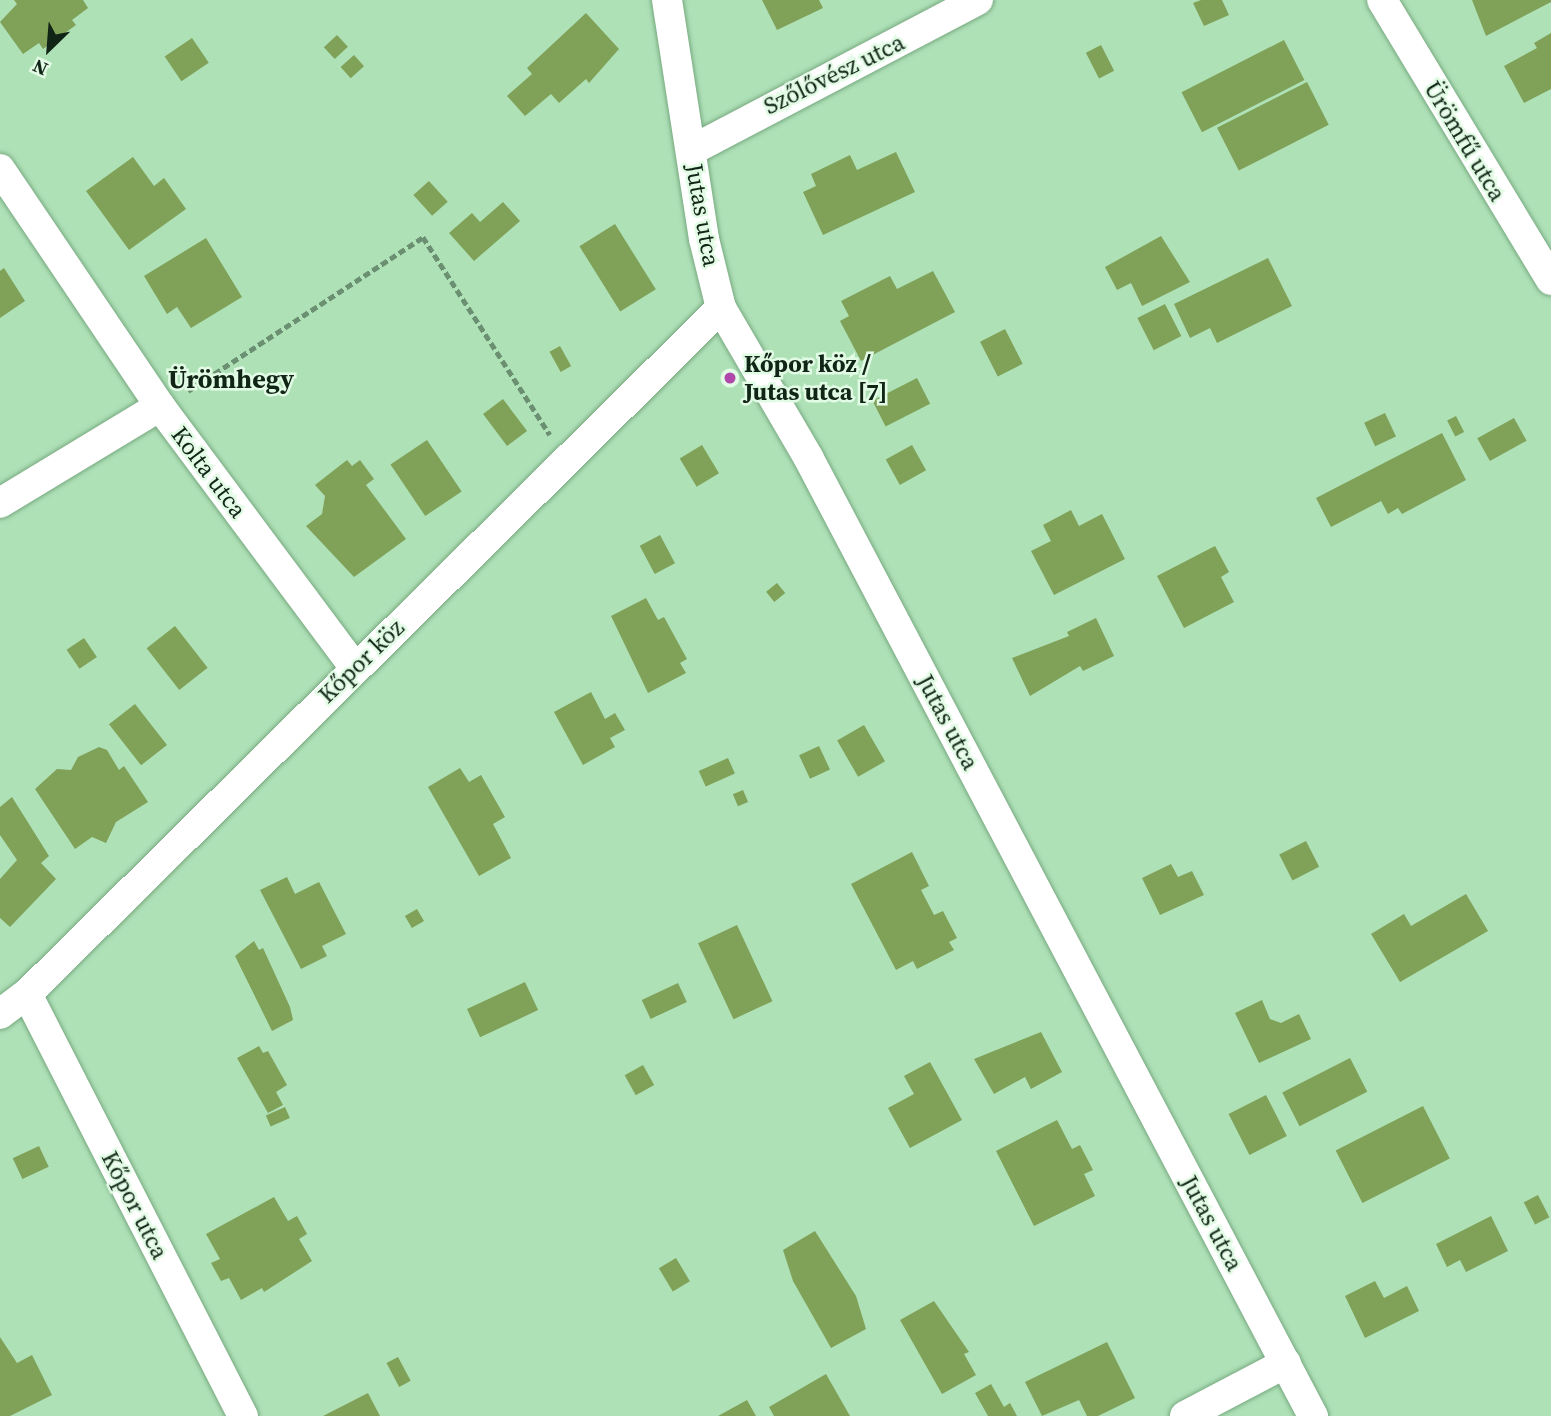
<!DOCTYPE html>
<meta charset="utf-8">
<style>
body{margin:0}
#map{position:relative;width:1551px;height:1416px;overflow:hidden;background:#afe1b7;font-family:"Source Serif 4",serif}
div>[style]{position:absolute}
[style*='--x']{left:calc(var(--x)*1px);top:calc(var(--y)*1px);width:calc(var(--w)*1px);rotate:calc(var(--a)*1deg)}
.building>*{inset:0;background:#7fa158;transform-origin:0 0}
.path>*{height:4.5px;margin-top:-2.25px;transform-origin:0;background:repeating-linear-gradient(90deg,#6a8f71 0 7px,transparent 0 10.5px)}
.roads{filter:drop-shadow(0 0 2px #78a981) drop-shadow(0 0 2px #78a981)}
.street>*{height:30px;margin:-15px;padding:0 15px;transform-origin:15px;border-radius:15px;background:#fff}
.dots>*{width:19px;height:19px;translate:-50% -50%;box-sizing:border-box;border:4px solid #e2fbe5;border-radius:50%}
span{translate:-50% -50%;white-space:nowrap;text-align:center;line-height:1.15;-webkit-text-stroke:5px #e2fbe5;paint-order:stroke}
.street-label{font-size:24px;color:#112516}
.poi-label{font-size:24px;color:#112516;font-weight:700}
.left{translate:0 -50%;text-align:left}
.neighbourhood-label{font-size:26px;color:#112516;font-weight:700}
.north{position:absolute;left:14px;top:14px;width:70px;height:70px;-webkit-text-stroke:5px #e2fbe5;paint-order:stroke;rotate:205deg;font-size:19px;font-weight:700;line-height:28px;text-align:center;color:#112516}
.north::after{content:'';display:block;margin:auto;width:24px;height:32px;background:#112516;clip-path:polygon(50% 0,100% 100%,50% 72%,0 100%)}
</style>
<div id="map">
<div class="building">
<div style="clip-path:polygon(14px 0,83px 0,88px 8px,72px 20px,76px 25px,43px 49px,39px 43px,23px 54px,0 22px,17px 4px)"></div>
<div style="clip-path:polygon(762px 0,819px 0,823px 8px,777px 30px)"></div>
<div style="clip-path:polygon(1201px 0,1222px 0,1229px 15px,1204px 26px,1193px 3px)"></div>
<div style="clip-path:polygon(1472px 0,1551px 0,1551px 2px,1486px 36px)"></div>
<div style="clip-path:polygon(586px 13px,619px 49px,589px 83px,586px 79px,559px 103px,551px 94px,525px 116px,507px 96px,532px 74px,527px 68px)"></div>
<div style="clip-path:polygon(1551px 33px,1551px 89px,1524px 103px,1504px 66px,1537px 48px,1534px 43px)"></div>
<div style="left:337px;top:35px;width:16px;height:18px;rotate:47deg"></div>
<div style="left:192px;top:38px;width:30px;height:33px;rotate:56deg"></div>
<div style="left:1284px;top:40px;width:45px;height:115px;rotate:63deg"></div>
<div style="left:1101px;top:45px;width:29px;height:17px;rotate:63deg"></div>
<div style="left:354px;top:55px;width:15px;height:18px;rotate:48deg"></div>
<div style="left:1307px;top:82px;width:48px;height:101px;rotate:63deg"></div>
<div style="clip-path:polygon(896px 152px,915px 192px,823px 235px,803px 192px,816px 186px,811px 174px,850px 155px,857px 170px)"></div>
<div style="clip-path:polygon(133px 157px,154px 186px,164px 178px,186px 209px,129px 250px,86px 191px)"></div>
<div style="left:429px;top:181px;width:28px;height:21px;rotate:48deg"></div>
<div style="clip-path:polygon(503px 202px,520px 221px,474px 261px,449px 233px,472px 213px,480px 222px)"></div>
<div style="left:615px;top:224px;width:77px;height:42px;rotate:58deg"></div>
<div style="clip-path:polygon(1161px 236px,1190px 282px,1142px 306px,1131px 283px,1117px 290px,1105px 267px)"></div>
<div style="clip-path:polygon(206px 238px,242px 297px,191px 328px,177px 307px,167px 314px,144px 276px)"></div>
<div style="clip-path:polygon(1268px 258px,1292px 306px,1217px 343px,1210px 328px,1190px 338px,1174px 304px)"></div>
<div style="clip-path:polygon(4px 268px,25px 301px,0 318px,0 271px)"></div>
<div style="clip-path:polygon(933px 271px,955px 312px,861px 361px,840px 321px,849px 316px,841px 301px,890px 276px,897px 289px)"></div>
<div style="left:1165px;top:304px;width:36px;height:31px;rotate:63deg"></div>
<div style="left:1005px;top:329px;width:39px;height:28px;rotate:63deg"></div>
<div style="left:560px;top:346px;width:23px;height:12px;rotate:61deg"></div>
<div style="left:917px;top:378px;width:29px;height:50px;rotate:63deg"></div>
<div style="left:503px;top:399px;width:40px;height:25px;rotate:53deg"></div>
<div style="left:1385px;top:413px;width:26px;height:23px;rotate:65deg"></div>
<div style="left:1456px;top:416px;width:18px;height:10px;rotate:63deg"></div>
<div style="left:1514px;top:418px;width:26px;height:42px;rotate:61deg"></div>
<div style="clip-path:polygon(1442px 433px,1466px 480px,1402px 514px,1398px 508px,1388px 514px,1381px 501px,1331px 527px,1316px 498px)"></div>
<div style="left:427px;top:440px;width:62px;height:44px;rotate:56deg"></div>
<div style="left:702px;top:445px;width:33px;height:26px;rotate:59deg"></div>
<div style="left:912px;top:445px;width:29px;height:30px;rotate:61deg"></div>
<div style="clip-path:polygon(347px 460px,352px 466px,360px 460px,374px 479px,366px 485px,406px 539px,354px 577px,306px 526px,322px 514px,325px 496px,315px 485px)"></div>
<div style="clip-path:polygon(1071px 510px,1079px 526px,1102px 514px,1125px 559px,1054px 595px,1031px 551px,1051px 541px,1043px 525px)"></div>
<div style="left:660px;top:535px;width:32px;height:23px;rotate:62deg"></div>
<div style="clip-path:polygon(1215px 546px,1229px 572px,1221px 577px,1234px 602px,1184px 628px,1157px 576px)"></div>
<div style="left:777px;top:583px;width:13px;height:14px;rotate:51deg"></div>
<div style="clip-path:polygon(646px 598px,658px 620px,664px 617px,687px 659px,680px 663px,686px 673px,648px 693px,611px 616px)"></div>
<div style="clip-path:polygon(1096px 618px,1114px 656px,1083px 671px,1080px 666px,1030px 696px,1012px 658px,1069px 636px,1067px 632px)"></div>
<div style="left:175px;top:626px;width:53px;height:36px;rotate:52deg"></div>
<div style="left:84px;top:638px;width:23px;height:21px;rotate:56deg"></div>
<div style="clip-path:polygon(591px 692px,605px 719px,615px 713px,625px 730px,610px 738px,615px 747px,583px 765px,554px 712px)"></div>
<div style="left:135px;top:704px;width:52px;height:33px;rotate:52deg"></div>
<div style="left:864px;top:725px;width:42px;height:31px;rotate:60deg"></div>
<div style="left:819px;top:746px;width:26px;height:22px;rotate:65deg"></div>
<div style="clip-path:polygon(99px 747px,107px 750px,119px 770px,124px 766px,148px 802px,116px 822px,106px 843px,92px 837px,75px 849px,35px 789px,57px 769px,71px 770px,78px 757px)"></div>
<div style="left:728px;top:758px;width:17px;height:32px;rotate:66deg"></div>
<div style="clip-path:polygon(460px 768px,469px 782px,481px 775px,505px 817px,493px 824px,511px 858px,479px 876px,428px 787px)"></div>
<div style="left:743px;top:790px;width:13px;height:11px;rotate:67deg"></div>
<div style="clip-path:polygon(12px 797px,49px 856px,41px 863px,56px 879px,10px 927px,0 918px,0 879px,17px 860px,0 835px,0 807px)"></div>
<div style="left:1306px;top:841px;width:29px;height:30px;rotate:63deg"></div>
<div style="clip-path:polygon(912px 852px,929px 886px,921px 890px,934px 915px,943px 911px,957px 938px,949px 942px,954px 950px,917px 969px,913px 961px,896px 970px,851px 884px)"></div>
<div style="clip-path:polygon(1171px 864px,1178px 877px,1192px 871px,1204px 895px,1160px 915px,1142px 878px)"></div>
<div style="clip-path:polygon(287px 877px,295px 894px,319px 882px,346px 934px,322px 946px,327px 956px,301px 969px,260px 890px)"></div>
<div style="clip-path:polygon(1466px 894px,1488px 931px,1400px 982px,1371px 934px,1404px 914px,1411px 926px)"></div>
<div style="left:417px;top:909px;width:14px;height:14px;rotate:60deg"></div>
<div style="left:737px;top:925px;width:84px;height:43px;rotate:65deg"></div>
<div style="clip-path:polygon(254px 941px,259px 950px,263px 948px,290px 1007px,293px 1020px,272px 1031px,235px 956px)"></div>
<div style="left:525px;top:982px;width:31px;height:64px;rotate:65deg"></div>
<div style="left:678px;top:983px;width:21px;height:40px;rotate:65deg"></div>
<div style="clip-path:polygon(1262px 1000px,1270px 1019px,1281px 1023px,1299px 1014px,1311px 1039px,1259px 1063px,1235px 1013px)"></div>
<div style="clip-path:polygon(1041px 1032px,1062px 1072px,1031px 1089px,1025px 1077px,994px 1094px,974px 1059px)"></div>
<div style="clip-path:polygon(259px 1046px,263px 1053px,268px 1051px,287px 1085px,276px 1092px,283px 1105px,268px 1113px,237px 1058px)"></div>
<div style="left:1350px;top:1058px;width:38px;height:76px;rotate:63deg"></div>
<div style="clip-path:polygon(930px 1062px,962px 1120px,910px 1148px,888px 1108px,914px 1094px,904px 1076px)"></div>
<div style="left:643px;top:1065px;width:23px;height:21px;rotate:61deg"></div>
<div style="left:1266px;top:1095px;width:46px;height:42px;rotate:63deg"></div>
<div style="left:1423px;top:1106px;width:59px;height:98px;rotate:63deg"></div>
<div style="left:285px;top:1107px;width:12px;height:21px;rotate:66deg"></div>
<div style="clip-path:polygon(1057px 1120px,1072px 1149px,1080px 1145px,1093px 1170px,1084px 1174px,1095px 1196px,1034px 1226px,996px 1151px)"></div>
<div style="left:39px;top:1146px;width:23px;height:29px;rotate:65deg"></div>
<div style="left:1538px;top:1195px;width:25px;height:16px;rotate:63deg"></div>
<div style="clip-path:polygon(274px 1197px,288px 1221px,297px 1216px,307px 1234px,299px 1239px,312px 1261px,264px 1292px,262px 1288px,241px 1300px,229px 1278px,221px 1281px,211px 1263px,220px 1259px,206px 1234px)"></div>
<div style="clip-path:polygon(1491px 1216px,1508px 1251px,1466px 1272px,1460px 1260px,1447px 1267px,1436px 1244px)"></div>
<div style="clip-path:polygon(815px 1231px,856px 1296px,866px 1329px,831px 1348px,793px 1281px,783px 1250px)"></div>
<div style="left:676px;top:1258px;width:27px;height:20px;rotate:59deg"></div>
<div style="clip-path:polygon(1375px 1281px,1384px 1298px,1407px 1286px,1419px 1311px,1365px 1338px,1345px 1296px)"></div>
<div style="clip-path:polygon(934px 1301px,969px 1352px,964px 1354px,976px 1375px,942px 1394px,900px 1320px)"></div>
<div style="clip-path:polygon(0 1337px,17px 1363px,32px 1355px,52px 1395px,10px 1416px,0 1416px)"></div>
<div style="clip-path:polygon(1107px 1342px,1135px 1398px,1098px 1416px,1087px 1416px,1079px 1400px,1042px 1416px,1025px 1382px)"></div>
<div style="left:398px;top:1357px;width:27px;height:13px;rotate:62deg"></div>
<div style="clip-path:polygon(826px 1374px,850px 1416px,774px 1416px,769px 1407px)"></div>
<div style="clip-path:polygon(991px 1384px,1004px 1407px,1010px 1403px,1017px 1416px,988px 1416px,975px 1393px)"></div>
<div style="clip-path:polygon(368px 1393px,380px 1416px,323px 1416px)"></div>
<div style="clip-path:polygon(747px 1400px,756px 1416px,718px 1416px)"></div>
</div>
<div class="path">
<div style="--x:188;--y:391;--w:281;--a:-33.2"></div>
<div style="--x:423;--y:237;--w:235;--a:57.3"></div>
</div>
<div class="roads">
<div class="street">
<div style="--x:667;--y:0;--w:242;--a:81.2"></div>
<div style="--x:704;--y:239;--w:71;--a:76.2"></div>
<div style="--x:721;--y:308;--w:173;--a:59.7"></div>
<div style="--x:808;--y:457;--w:1084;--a:62.23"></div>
<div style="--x:1382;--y:0;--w:327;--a:58.9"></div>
<div style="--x:692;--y:150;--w:323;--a:-27.7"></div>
<div style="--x:0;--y:169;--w:290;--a:56"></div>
<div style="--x:162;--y:409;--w:322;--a:53.3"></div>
<div style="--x:0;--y:503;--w:187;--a:-31.2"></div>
<div style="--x:27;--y:994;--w:474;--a:62.9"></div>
<div style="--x:0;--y:1014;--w:34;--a:-37"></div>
<div style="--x:27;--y:994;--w:976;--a:-44.67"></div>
<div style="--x:1185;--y:1416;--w:114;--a:-27.7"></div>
</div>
</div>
<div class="dots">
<div style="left:730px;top:378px;background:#b048ab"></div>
</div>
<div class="street-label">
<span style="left:834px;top:74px;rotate:-26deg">Szőlővész utca</span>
<span style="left:1465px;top:141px;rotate:59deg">Ürömfű utca</span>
<span style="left:703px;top:215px;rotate:80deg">Jutas utca</span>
<span style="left:209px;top:472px;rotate:53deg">Kolta utca</span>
<span style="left:361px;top:661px;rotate:-44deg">Kőpor köz</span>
<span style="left:948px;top:722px;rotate:62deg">Jutas utca</span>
<span style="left:135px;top:1205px;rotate:63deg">Kőpor utca</span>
<span style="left:1212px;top:1223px;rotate:62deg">Jutas utca</span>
</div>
<div class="poi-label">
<span class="left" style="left:744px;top:378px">Kőpor köz /<br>Jutas utca [7]</span>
</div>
<div class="neighbourhood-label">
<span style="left:231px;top:380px">Ürömhegy</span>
</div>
<div class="north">N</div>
</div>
